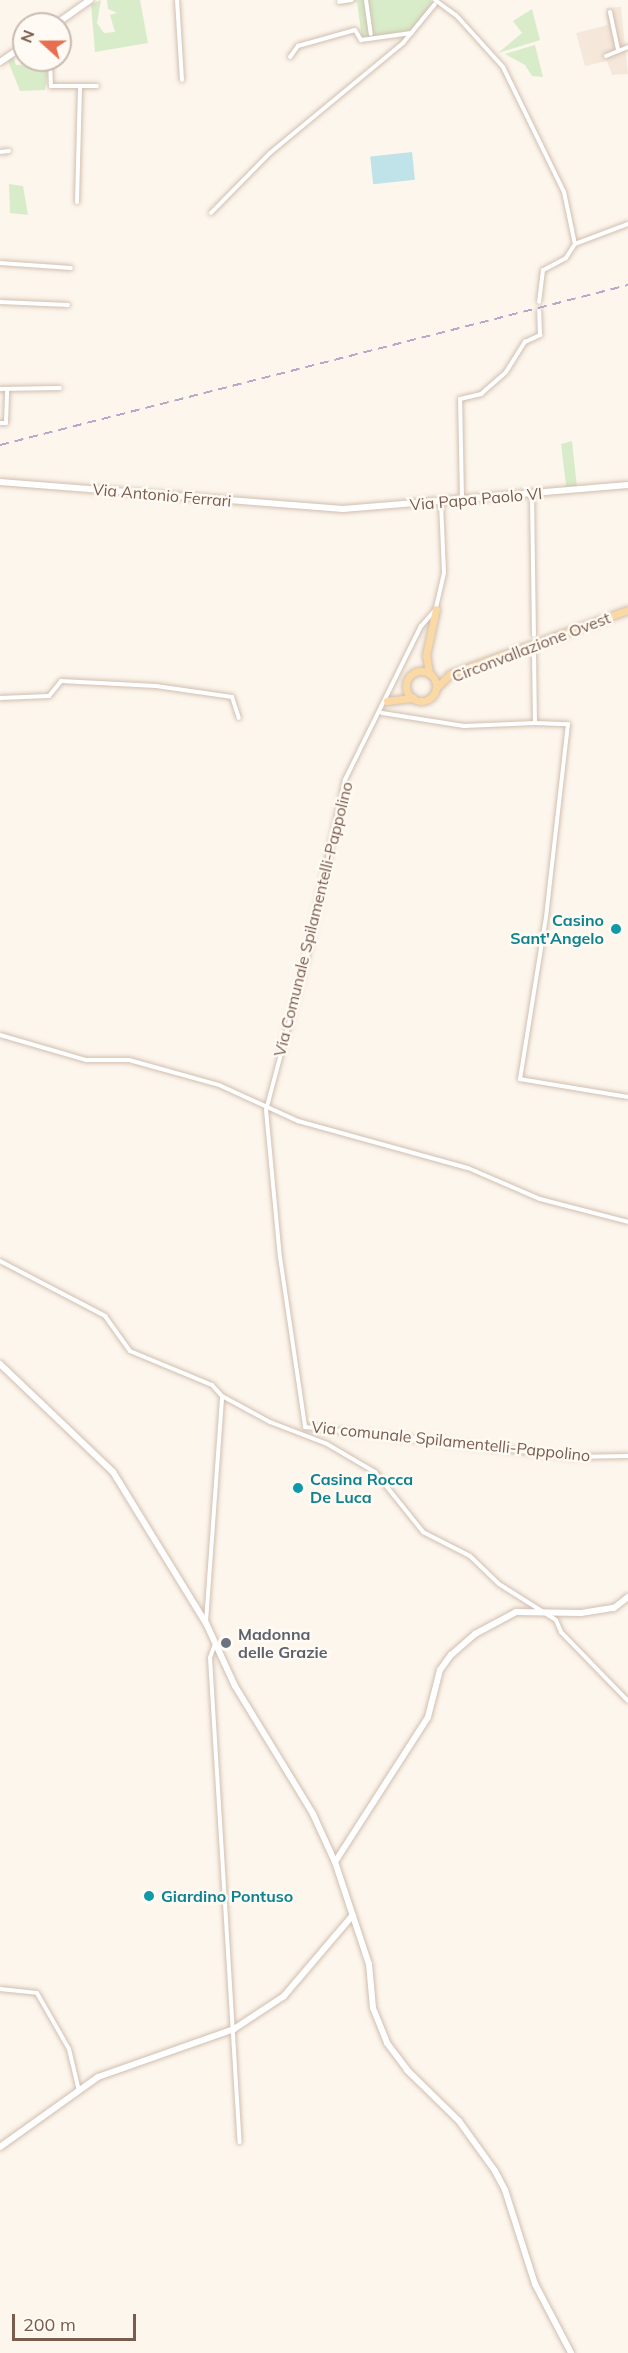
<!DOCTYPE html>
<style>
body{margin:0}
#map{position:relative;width:628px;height:2353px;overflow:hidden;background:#fdf6ec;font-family:Mulish,sans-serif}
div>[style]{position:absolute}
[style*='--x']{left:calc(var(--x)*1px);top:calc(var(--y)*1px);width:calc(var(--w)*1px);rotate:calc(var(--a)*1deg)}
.residential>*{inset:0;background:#f5e8da}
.green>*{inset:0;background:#d8ecc9}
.water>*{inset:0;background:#bfe3e8;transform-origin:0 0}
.roads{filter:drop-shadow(0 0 2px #d1beb0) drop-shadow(0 0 2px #d1beb0)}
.street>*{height:4px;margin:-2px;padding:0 2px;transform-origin:2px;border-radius:2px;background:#fff}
.secondary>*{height:6px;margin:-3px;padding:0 3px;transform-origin:3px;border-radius:3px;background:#fff}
.primary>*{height:7px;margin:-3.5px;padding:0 3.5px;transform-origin:3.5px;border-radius:3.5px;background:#fbd9a5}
.primary>.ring{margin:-3.5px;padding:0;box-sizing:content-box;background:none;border:7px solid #fbd9a5;border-radius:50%}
.rail>*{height:1.5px;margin-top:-0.75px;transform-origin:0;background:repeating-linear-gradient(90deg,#b9a8c9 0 9px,transparent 0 15px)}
.dots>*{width:16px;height:16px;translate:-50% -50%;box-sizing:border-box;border:3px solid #fffaf3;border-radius:50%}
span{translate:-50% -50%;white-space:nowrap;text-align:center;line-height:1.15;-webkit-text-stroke:5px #fffaf3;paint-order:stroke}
.street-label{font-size:16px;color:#7a5c4d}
.culture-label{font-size:16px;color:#0d838f;font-weight:700}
.right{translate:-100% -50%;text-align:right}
.left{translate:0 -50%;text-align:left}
.worship-label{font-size:16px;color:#5b616d;font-weight:700}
.north{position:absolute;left:12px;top:12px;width:60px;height:60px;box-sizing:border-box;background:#fffaf3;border:2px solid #cabbb1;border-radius:50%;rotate:291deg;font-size:16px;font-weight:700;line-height:24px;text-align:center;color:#7a5c4d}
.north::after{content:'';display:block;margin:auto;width:21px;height:27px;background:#e76f51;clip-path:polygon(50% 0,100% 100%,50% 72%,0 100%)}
.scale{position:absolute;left:12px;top:2314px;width:124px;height:27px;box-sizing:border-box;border:3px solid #7a5c4d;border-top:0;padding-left:8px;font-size:18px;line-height:21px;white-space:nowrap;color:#7a5c4d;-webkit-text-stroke:4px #fffaf3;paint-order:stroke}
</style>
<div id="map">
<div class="residential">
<div style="clip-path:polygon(621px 7px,628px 74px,612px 75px,607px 61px,585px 66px,576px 33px,608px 25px,606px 8px)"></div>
</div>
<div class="green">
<div style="clip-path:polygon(101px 0,97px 23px,104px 33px,115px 32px,110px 15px,117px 13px,108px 9px,107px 0,140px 0,148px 43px,95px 52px,91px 4px)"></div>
<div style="clip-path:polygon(338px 0,431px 0,432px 4px,412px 30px,362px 39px,357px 2px,338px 5px)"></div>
<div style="clip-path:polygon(532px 9px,540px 40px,498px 53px,522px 33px,513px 21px)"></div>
<div style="clip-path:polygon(535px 45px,543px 77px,532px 76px,525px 65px,505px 54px)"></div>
<div style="clip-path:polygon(13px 56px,16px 65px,49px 63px,45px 90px,20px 91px,8px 61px)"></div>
<div style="clip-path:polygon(9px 184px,23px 186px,28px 215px,10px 213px)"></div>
<div style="clip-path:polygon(572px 441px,577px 487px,561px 489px,566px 485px,561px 444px)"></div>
</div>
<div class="water">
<div style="left:412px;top:152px;width:28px;height:42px;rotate:84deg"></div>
</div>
<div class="roads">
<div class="street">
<div style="--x:177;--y:0;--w:80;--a:86.4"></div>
<div style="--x:366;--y:0;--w:34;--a:82"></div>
<div style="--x:435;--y:0;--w:26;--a:36"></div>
<div style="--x:456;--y:15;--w:70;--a:47.9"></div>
<div style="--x:503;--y:67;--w:139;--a:64"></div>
<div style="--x:564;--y:192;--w:53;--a:78.1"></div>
<div style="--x:575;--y:244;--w:17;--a:123"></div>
<div style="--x:566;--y:258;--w:26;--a:152"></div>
<div style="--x:543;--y:270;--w:32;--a:97"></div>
<div style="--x:339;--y:2;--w:13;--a:-9"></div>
<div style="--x:610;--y:12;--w:40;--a:78"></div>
<div style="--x:606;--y:56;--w:24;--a:-22"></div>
<div style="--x:290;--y:57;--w:14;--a:-54"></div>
<div style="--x:298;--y:46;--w:59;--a:-15.7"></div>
<div style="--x:355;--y:30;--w:12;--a:59"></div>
<div style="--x:361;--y:40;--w:51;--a:-7.8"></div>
<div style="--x:50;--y:60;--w:26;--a:88"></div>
<div style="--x:51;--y:86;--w:46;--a:0"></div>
<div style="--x:0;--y:152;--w:9;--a:-6"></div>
<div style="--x:77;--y:202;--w:116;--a:-88.5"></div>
<div style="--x:211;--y:213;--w:84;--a:-45.5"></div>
<div style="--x:270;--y:153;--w:173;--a:-39.6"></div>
<div style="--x:403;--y:43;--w:50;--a:-50.6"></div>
<div style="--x:575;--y:244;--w:57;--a:-20.7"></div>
<div style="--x:0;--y:263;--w:71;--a:4"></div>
<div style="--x:0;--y:302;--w:68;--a:2.5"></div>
<div style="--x:0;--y:389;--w:60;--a:-1"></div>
<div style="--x:0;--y:423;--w:6;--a:0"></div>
<div style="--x:6;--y:423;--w:34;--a:-88"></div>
<div style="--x:532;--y:494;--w:141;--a:89.2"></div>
<div style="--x:462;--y:499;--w:100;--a:-91.1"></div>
<div style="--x:460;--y:399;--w:22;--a:-13"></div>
<div style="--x:481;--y:394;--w:33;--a:-41"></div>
<div style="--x:506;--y:372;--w:36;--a:-58"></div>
<div style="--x:525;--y:342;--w:17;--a:-25"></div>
<div style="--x:540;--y:335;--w:24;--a:-92"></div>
<div style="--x:441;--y:503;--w:70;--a:87.5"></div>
<div style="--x:444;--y:573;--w:37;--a:103"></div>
<div style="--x:436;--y:609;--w:23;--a:131"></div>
<div style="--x:421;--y:626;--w:172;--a:116.3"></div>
<div style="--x:345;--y:780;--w:180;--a:102.2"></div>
<div style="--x:307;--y:956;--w:159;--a:104.9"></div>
<div style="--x:266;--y:1110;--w:148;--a:84.6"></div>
<div style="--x:280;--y:1257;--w:172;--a:81.6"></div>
<div style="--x:305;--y:1427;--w:268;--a:6.4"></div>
<div style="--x:571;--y:1457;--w:57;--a:-1"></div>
<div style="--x:534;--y:653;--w:70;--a:89.2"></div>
<div style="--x:535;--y:723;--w:33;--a:2"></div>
<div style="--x:568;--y:724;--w:194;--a:96.5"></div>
<div style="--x:546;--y:917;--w:164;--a:99.1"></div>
<div style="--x:520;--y:1079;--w:109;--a:9.5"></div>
<div style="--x:0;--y:698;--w:49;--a:-2.3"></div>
<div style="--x:49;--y:696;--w:19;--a:-51"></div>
<div style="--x:61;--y:681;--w:95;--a:3"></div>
<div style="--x:156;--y:686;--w:77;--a:8.2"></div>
<div style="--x:232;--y:697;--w:22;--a:72"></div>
<div style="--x:382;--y:713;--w:83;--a:9"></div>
<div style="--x:464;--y:726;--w:71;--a:-2.4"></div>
<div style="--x:0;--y:1035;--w:90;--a:16.2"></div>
<div style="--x:86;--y:1060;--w:43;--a:0"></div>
<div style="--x:129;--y:1060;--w:93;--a:15.5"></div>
<div style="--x:219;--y:1085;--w:87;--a:24.5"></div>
<div style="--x:298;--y:1121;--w:176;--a:15.5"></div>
<div style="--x:468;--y:1168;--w:78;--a:23.3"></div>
<div style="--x:540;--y:1199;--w:91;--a:14.6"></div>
<div style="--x:0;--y:1261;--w:119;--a:27.6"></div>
<div style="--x:105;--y:1316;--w:43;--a:54.5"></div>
<div style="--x:130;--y:1351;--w:89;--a:22.5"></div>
<div style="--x:212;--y:1385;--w:15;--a:48"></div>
<div style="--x:222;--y:1396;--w:55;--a:28.4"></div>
<div style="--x:270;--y:1422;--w:61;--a:21.1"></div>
<div style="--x:327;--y:1444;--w:56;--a:30.3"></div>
<div style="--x:375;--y:1472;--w:77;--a:51.3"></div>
<div style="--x:423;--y:1532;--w:53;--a:27.1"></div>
<div style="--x:470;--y:1556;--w:40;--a:44"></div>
<div style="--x:499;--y:1584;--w:67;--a:32.3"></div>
<div style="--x:556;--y:1620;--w:13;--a:67"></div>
<div style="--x:561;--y:1632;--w:96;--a:45.8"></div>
<div style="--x:206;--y:1622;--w:226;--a:-85.9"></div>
<div style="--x:215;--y:1644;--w:15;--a:110"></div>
<div style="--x:210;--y:1658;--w:485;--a:86.5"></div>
<div style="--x:0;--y:1989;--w:37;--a:6"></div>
<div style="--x:37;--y:1993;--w:64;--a:60.3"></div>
<div style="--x:69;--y:2049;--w:43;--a:76.6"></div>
</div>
<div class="secondary">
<div style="--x:56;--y:24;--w:42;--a:-35.2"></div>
<div style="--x:0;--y:62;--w:29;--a:-34"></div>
<div style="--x:0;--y:482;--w:344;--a:4.5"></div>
<div style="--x:343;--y:509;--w:286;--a:-4.8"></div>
<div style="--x:0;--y:1364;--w:156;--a:43.7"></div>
<div style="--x:113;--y:1472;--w:177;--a:58.4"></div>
<div style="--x:206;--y:1623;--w:69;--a:65.3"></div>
<div style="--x:235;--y:1686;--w:150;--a:58.6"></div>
<div style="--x:313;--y:1814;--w:53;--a:65.4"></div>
<div style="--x:335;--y:1862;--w:108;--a:71.6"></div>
<div style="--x:369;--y:1964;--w:44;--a:84.8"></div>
<div style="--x:373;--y:2008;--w:38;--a:68"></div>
<div style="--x:387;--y:2043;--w:34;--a:53"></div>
<div style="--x:407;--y:2070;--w:73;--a:44.4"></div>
<div style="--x:459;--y:2121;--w:62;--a:54.2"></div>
<div style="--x:495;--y:2171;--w:21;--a:62"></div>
<div style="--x:505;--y:2190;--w:99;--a:72.3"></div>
<div style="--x:535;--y:2284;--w:78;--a:62.4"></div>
<div style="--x:335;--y:1862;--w:172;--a:-57.3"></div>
<div style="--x:428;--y:1717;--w:49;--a:-75.7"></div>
<div style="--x:440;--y:1670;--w:19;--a:-54"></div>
<div style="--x:451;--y:1655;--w:32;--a:-41"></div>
<div style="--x:475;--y:1634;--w:47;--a:-28.2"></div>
<div style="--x:516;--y:1612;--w:65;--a:0.9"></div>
<div style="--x:581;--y:1613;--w:33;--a:-9"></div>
<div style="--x:614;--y:1608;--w:18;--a:-38"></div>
<div style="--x:0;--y:2147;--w:120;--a:-35.5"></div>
<div style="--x:98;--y:2077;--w:144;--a:-19.4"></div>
<div style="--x:234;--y:2029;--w:60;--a:-33.4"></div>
<div style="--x:284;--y:1996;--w:106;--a:-49.6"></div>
</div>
<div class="primary">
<div class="ring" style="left:406px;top:671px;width:23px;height:23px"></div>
<div style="--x:429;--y:673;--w:18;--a:-99"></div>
<div style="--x:426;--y:655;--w:47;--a:-77.7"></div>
<div style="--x:436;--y:688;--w:20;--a:-45"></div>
<div style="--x:450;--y:674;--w:189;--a:-19.8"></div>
<div style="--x:387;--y:701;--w:26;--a:-7"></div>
</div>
</div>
<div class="rail">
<div style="--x:0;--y:445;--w:648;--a:-14.29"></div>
</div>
<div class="dots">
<div style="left:616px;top:929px;background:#0f9aa8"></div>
<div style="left:298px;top:1488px;background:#0f9aa8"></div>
<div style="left:226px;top:1643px;background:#6b7280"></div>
<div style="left:149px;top:1896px;background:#0f9aa8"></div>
</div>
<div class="street-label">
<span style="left:162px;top:495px;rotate:5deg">Via Antonio Ferrari</span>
<span style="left:476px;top:499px;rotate:-5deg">Via Papa Paolo VI</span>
<span style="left:531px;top:647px;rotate:-21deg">Circonvallazione Ovest</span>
<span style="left:313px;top:919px;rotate:-76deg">Via Comunale Spilamentelli-Pappolino</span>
<span style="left:451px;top:1441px;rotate:6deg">Via comunale Spilamentelli-Pappolino</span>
</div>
<div class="culture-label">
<span class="right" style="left:604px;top:929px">Casino<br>Sant'Angelo</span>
<span class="left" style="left:310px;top:1488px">Casina Rocca<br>De Luca</span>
<span class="left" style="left:161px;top:1896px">Giardino Pontuso</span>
</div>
<div class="worship-label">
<span class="left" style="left:238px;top:1643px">Madonna<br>delle Grazie</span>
</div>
<div class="north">N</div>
<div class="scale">200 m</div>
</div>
